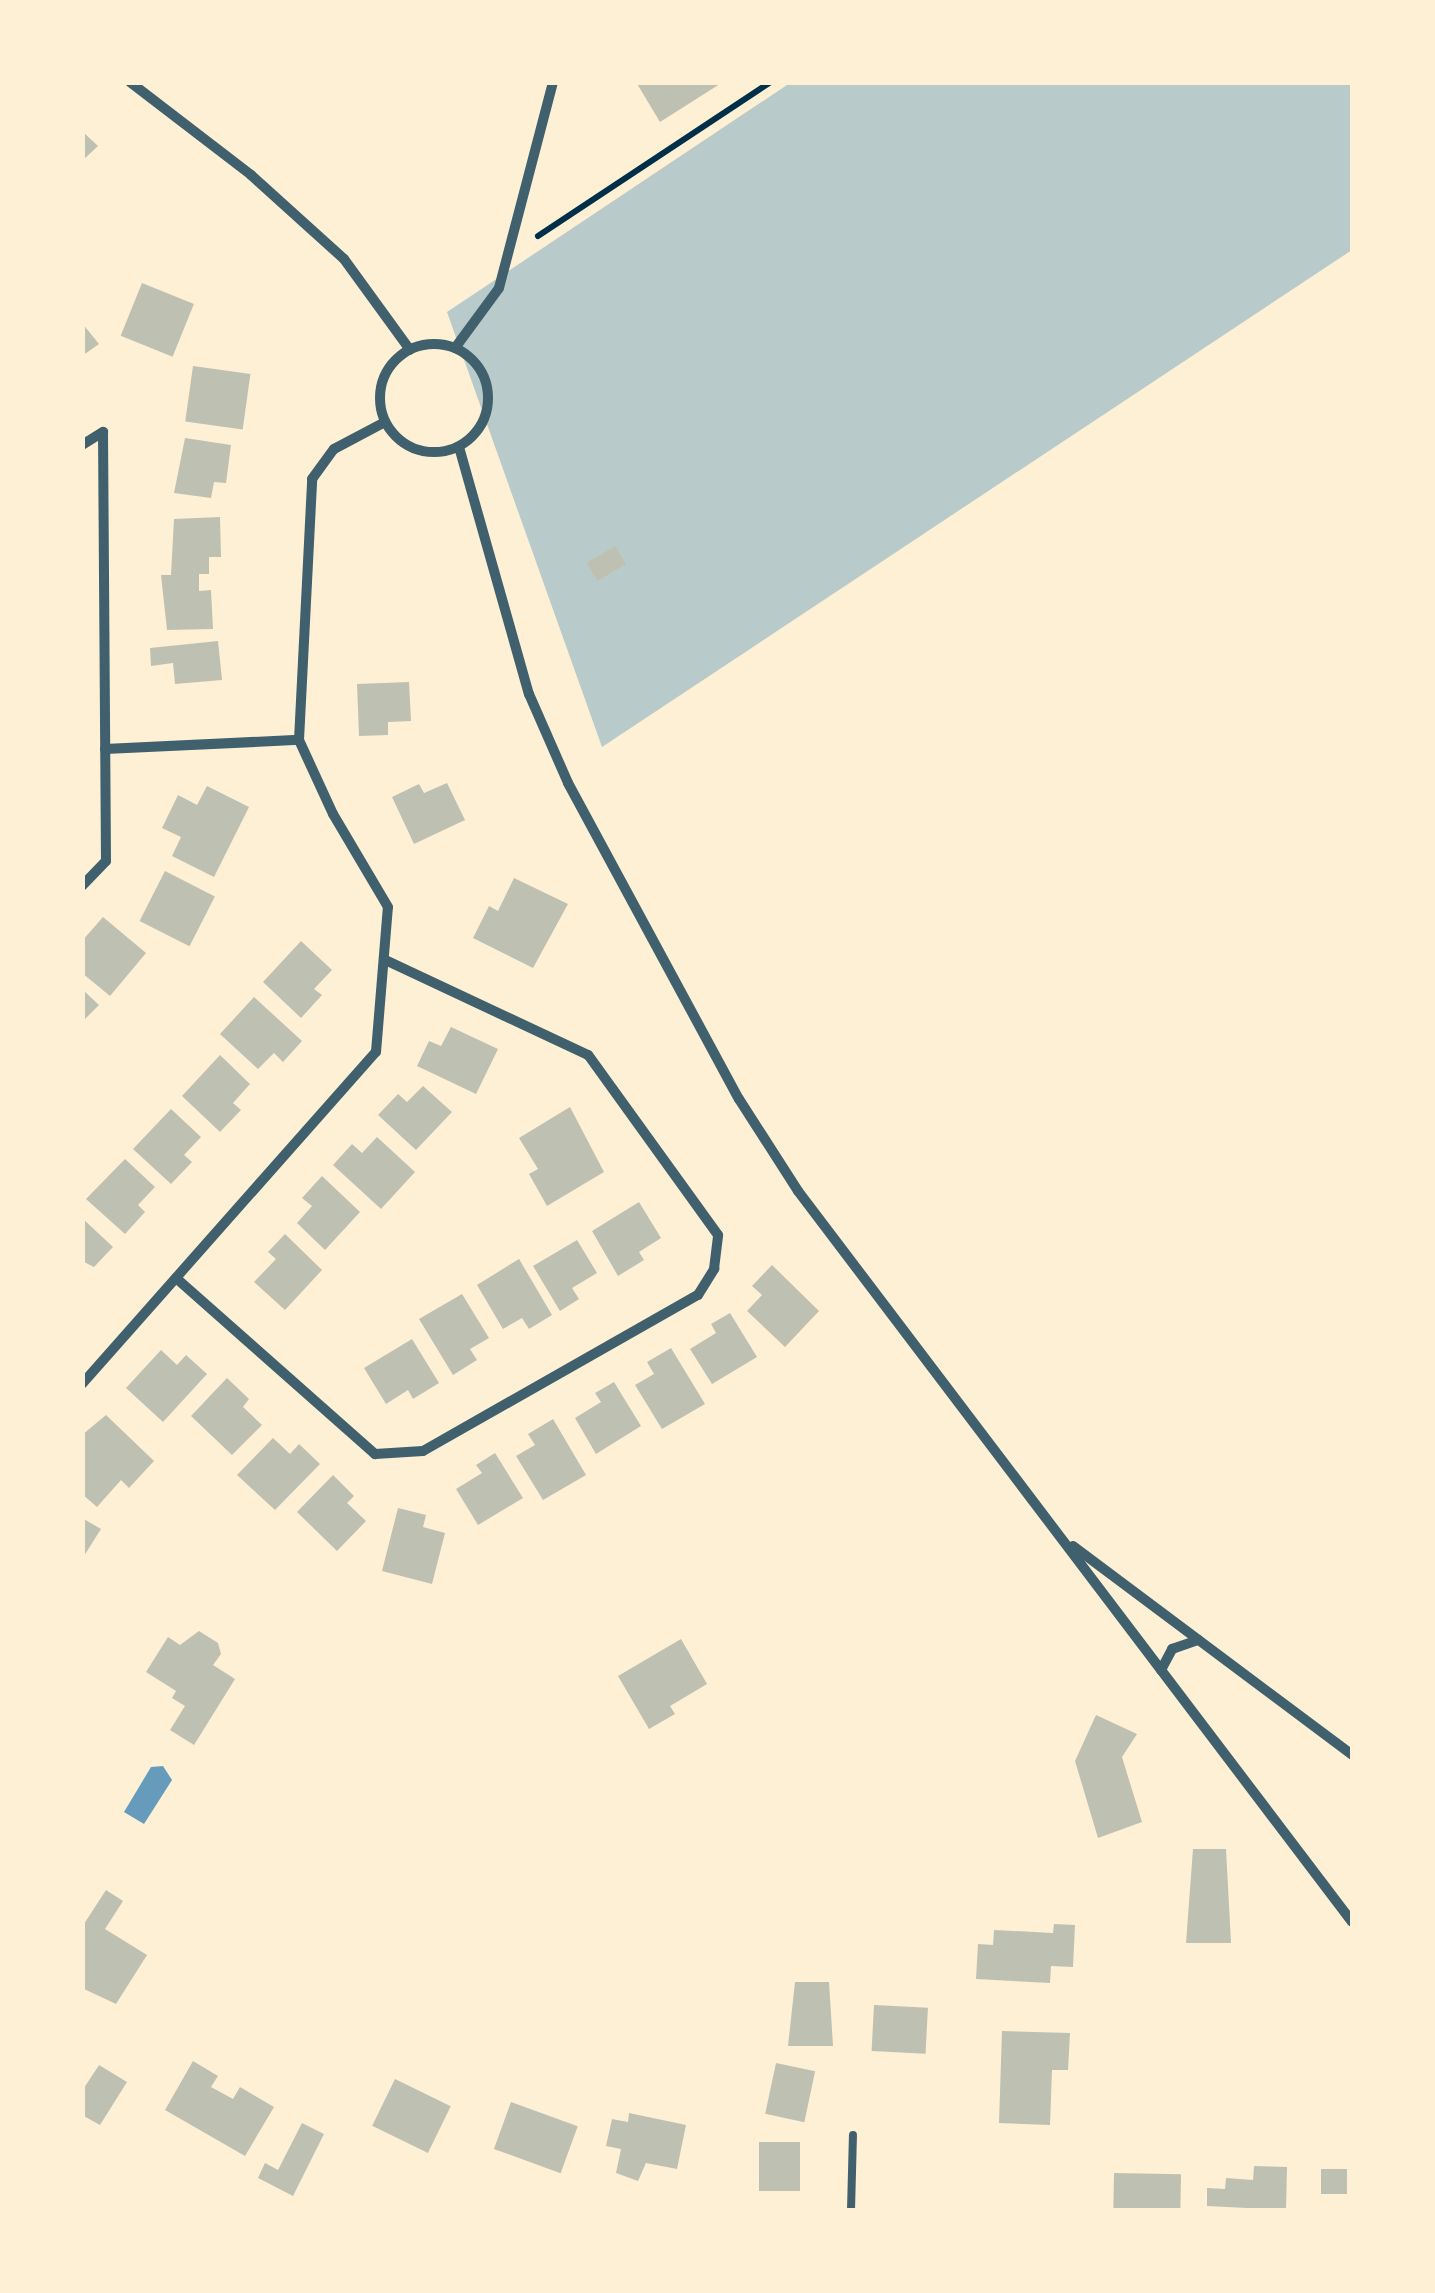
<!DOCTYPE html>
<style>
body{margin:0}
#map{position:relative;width:1435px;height:2293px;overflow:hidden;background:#fdf0d5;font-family:Cabin,sans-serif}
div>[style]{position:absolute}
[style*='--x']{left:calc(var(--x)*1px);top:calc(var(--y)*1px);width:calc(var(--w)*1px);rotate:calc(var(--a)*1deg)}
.green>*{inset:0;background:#b9caca}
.water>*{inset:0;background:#669bbc}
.building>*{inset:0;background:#bec0b2;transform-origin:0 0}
.path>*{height:6px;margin:-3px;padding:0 3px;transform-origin:3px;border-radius:3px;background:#003049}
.service>*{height:8px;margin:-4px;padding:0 4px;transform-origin:4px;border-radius:4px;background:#3f606c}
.minor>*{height:10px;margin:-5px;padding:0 5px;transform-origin:5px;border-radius:5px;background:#3f606c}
.minor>.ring{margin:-5px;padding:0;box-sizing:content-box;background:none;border:10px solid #3f606c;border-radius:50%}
span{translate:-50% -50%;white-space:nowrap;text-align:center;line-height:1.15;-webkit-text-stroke:8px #fdf0d5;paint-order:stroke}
.frame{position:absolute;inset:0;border:85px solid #fdf0d5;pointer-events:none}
</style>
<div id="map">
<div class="green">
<div style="clip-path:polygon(790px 83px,1352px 83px,1352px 250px,602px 747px,447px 312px)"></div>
</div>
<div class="water">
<div style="clip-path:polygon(163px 1766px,172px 1780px,144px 1824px,124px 1812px,151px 1767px)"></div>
</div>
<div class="building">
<div style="clip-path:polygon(636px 82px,723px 82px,660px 122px)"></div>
<div style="clip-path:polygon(82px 131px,98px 146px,82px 161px)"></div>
<div style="left:142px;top:283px;width:56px;height:57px;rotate:22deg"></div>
<div style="clip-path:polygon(82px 323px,99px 344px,82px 356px)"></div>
<div style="left:193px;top:366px;width:58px;height:56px;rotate:8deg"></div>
<div style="clip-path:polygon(185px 438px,231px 445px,226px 483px,214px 482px,211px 498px,174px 493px)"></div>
<div style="clip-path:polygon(220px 517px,221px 557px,209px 557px,209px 574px,199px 574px,199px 591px,211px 590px,213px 629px,167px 630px,161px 575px,171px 575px,174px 519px)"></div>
<div style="left:615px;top:546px;width:21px;height:33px;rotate:59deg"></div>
<div style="clip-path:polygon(218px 641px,222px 680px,175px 684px,173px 663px,151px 666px,150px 648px)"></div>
<div style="clip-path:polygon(409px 682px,411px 721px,388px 722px,388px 735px,359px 736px,357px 684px)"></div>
<div style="clip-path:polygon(447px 783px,465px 820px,414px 844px,392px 797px,419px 784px,424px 793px)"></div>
<div style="clip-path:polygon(207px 786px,249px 807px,214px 877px,172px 856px,181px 837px,162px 828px,178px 795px,197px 805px)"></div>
<div style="left:165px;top:871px;width:56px;height:56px;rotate:27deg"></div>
<div style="clip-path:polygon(514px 878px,568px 904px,533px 968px,473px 938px,489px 906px,498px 911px)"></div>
<div style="clip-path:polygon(103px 917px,146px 953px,110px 996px,82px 973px,82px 941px)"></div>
<div style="clip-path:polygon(301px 941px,332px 970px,314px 989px,322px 995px,301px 1018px,263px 982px)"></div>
<div style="clip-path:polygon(82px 989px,99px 1005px,82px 1022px)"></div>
<div style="clip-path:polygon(254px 997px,302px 1041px,283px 1062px,274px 1053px,258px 1069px,220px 1034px)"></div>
<div style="clip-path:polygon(451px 1027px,498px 1049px,476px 1094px,417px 1066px,429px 1041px,441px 1046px)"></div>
<div style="clip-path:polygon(220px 1055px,250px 1084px,233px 1103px,241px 1110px,220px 1132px,182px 1096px)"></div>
<div style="clip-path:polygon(423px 1086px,452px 1112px,416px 1150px,378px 1115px,398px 1094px,407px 1102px)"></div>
<div style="clip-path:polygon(570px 1107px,604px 1172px,547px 1206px,529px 1174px,538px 1169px,519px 1138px)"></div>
<div style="clip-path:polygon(171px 1109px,201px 1137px,184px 1155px,192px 1162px,171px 1184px,133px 1149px)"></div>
<div style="clip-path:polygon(377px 1137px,415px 1172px,381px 1209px,333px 1165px,352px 1144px,362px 1153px)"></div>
<div style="clip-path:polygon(125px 1159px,155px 1187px,138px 1205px,145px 1212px,125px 1234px,86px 1199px)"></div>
<div style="clip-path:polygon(322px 1176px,360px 1212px,325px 1250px,297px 1223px,312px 1206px,302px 1198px)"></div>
<div style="clip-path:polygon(639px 1202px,661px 1238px,639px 1252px,644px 1260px,618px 1276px,592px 1231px)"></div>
<div style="clip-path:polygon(82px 1218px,113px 1247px,94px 1267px,82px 1261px)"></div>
<div style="clip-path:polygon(285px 1234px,322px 1270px,285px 1310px,254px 1282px,276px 1259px,268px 1252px)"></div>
<div style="clip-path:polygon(577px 1240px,597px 1273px,572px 1288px,579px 1299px,560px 1311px,533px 1266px)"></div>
<div style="clip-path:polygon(519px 1259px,552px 1315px,529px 1329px,522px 1318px,503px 1329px,477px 1285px)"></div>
<div style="clip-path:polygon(772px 1265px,819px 1311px,785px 1347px,747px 1311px,762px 1295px,752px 1286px)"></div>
<div style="clip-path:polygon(462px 1294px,489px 1338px,470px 1349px,477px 1360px,453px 1375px,419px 1319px)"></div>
<div style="clip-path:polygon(730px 1313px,757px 1357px,712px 1384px,690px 1349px,716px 1333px,711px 1324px)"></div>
<div style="clip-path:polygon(412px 1339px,439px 1383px,413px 1399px,408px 1390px,386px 1404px,364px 1368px)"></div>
<div style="clip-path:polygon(671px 1348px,705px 1404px,662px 1429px,635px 1385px,654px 1374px,647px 1362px)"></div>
<div style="clip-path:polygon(161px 1350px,177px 1365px,186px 1355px,207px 1374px,163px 1422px,126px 1388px)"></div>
<div style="clip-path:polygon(227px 1378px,249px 1399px,243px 1407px,262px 1425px,232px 1455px,191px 1416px)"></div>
<div style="clip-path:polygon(614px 1382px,641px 1426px,596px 1454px,575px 1418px,601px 1402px,595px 1393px)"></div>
<div style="clip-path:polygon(106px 1415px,154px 1461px,129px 1488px,121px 1480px,97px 1507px,82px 1494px,82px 1435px)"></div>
<div style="clip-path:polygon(553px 1419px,586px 1475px,543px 1500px,516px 1456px,535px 1445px,528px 1434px)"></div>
<div style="clip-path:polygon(273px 1438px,290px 1454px,299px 1444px,320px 1464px,275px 1510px,237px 1475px)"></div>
<div style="clip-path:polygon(495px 1453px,523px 1498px,478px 1525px,456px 1489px,482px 1473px,476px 1465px)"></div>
<div style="clip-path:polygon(333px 1475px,354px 1496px,347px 1503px,366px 1521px,337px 1551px,297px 1512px)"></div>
<div style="clip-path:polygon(398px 1508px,426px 1515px,423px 1527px,445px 1533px,432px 1584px,382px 1571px)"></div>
<div style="clip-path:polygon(82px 1518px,101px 1529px,82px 1559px)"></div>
<div style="clip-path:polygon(199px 1631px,218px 1643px,221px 1654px,213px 1665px,235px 1679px,194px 1745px,170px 1730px,185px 1706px,172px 1698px,176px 1691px,146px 1672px,168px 1637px,180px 1645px)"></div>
<div style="clip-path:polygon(681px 1639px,707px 1684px,670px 1706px,675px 1714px,649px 1729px,618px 1676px)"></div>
<div style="clip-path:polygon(1096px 1715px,1137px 1734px,1122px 1757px,1142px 1822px,1098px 1838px,1075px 1761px)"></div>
<div style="clip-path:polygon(1193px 1849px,1226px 1849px,1231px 1943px,1186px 1943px)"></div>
<div style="clip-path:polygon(106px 1890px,123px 1901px,105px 1929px,147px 1955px,116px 2004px,82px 1988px,82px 1927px)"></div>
<div style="clip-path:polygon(1054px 1924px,1075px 1925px,1073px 1967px,1051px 1966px,1050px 1983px,976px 1979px,978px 1944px,993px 1945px,994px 1930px,1053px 1933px)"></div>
<div style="clip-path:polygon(795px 1982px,829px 1982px,833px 2046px,788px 2046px)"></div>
<div style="left:874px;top:2005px;width:54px;height:46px;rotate:3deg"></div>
<div style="clip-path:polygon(1002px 2031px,1070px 2033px,1068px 2070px,1052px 2070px,1050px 2125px,999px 2123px)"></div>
<div style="clip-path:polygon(193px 2061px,218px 2076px,211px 2087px,233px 2099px,240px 2087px,274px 2107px,245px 2156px,165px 2110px)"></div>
<div style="left:776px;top:2063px;width:40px;height:52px;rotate:12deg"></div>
<div style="clip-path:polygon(99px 2065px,127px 2082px,100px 2125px,82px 2115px,82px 2091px)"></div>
<div style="left:395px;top:2079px;width:62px;height:52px;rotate:26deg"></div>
<div style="left:511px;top:2102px;width:71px;height:50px;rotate:20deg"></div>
<div style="clip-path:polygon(629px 2113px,686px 2125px,677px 2169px,646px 2163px,638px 2181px,616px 2173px,621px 2149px,606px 2146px,612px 2119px,628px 2122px)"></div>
<div style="clip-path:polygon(302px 2123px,324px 2134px,293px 2196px,258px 2178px,265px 2163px,278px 2170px)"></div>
<div style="left:759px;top:2142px;width:41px;height:49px"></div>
<div style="clip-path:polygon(1254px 2166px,1287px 2167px,1286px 2210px,1207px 2206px,1207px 2188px,1225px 2189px,1226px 2178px,1253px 2180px)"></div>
<div style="left:1321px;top:2169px;width:26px;height:25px"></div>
<div style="left:1114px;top:2173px;width:67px;height:37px;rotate:1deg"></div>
</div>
<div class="path">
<div style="--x:538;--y:236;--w:279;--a:-33.5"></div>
</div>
<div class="service">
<div style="--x:851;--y:2210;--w:75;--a:-88.5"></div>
</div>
<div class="minor">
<div style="--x:130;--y:82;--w:153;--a:37.5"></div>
<div style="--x:251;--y:175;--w:125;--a:42.1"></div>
<div style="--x:344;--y:259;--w:112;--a:54"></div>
<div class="ring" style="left:380px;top:344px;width:98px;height:98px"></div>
<div style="--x:455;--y:348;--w:74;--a:-53.7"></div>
<div style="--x:499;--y:288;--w:213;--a:-75.3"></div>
<div style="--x:82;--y:445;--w:25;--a:-32"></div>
<div style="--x:103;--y:432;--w:429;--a:89.6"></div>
<div style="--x:106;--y:861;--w:35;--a:134"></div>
<div style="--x:459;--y:447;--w:257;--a:74.2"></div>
<div style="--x:529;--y:694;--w:97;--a:66.3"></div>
<div style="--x:568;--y:783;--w:359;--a:61.6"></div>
<div style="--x:739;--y:1099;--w:109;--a:57.3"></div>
<div style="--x:798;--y:1191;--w:917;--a:52.84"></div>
<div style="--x:105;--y:749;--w:194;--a:-2.7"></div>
<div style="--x:176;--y:1278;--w:266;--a:41.5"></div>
<div style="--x:375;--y:1454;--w:48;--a:-3.6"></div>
<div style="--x:423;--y:1451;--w:316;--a:-29.6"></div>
<div style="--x:698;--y:1295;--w:31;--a:-58"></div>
<div style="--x:714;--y:1269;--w:34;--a:-83"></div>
<div style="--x:718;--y:1235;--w:222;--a:-125.8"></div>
<div style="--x:588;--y:1055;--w:222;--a:-154.9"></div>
<div style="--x:82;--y:1384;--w:443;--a:-48.5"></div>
<div style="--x:376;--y:1052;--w:145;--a:-85.3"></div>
<div style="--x:388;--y:907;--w:108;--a:-120.6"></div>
<div style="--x:333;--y:814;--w:81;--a:-114.7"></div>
<div style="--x:299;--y:740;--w:261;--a:-87.1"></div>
<div style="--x:312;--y:479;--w:37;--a:-54"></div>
<div style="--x:334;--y:449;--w:58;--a:-27.9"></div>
<div style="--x:1073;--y:1546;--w:349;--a:36.8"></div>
<div style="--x:1161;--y:1670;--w:24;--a:-62"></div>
<div style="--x:1172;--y:1649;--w:28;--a:-19"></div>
</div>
<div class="frame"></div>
</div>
